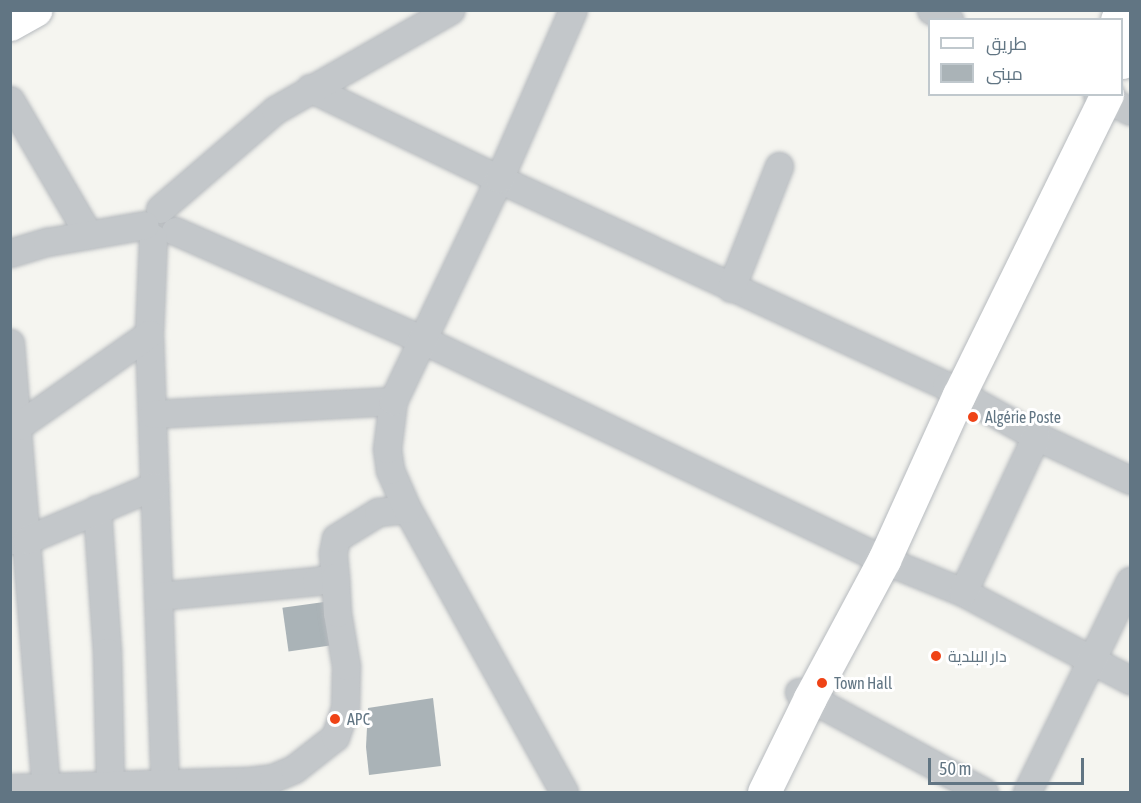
<!DOCTYPE html>
<meta charset="utf-8">
<style>
body{margin:0}
#map{position:relative;width:1141px;height:803px;overflow:hidden;background:#f5f5f0;font-family:"Asap Condensed",Cairo,sans-serif}
div>[style]{position:absolute}
[style*='--x']{left:calc(var(--x)*1px);top:calc(var(--y)*1px);width:calc(var(--w)*1px);rotate:calc(var(--a)*1deg)}
.building>*{inset:0;background:#aab3b7;transform-origin:0 0}
.roads{filter:drop-shadow(0 0 2px #b6babe) drop-shadow(0 0 2px #b6babe)}
.minor>*{height:27px;margin:-13.5px;padding:0 13.5px;transform-origin:13.5px;border-radius:13.5px;background:#c3c7ca}
.major>*{height:33px;margin:-16.5px;padding:0 16.5px;transform-origin:16.5px;border-radius:16.5px;background:#fff}
.dots>*{width:16px;height:16px;translate:-50% -50%;box-sizing:border-box;border:3px solid #fff;border-radius:50%}
span{translate:-50% -50%;white-space:nowrap;text-align:center;line-height:1.15;-webkit-text-stroke:6px #fff;paint-order:stroke}
.poi-label{font-size:16px;color:#617583}
.left{translate:0 -50%;text-align:left}
.frame{position:absolute;inset:0;border:12px solid #617583;pointer-events:none}
.legend{position:absolute;left:928px;top:18px;width:195px;height:78px;box-sizing:border-box;background:#fff;border:2px solid #c0c8cd;margin:0;padding:8px 10px;list-style:none;font-size:18px;color:#617583}
.legend li{display:flex;align-items:center;gap:12px;height:30px}
.legend b{width:30px;border:2px solid #c0c8cd}
.scale{position:absolute;left:928px;top:758px;width:156px;height:27px;box-sizing:border-box;border:3px solid #617583;border-top:0;padding-left:8px;font-size:18px;line-height:21px;white-space:nowrap;color:#617583;-webkit-text-stroke:4px #fff;paint-order:stroke}
</style>
<div id="map">
<div class="building">
<div style="left:324px;top:602px;width:44px;height:42px;rotate:82deg"></div>
<div style="clip-path:polygon(433px 698px,441px 766px,369px 775px,366px 747px,368px 708px)"></div>
</div>
<div class="roads">
<div class="minor">
<div style="--x:931;--y:10;--w:21;--a:29"></div>
<div style="--x:310;--y:88;--w:210;--a:25.7"></div>
<div style="--x:499;--y:179;--w:493;--a:24.8"></div>
<div style="--x:946;--y:386;--w:103;--a:29.1"></div>
<div style="--x:1036;--y:436;--w:104;--a:25.1"></div>
<div style="--x:1097;--y:94;--w:37;--a:27"></div>
<div style="--x:10;--y:100;--w:156;--a:59.7"></div>
<div style="--x:160;--y:209;--w:152;--a:-40.7"></div>
<div style="--x:275;--y:110;--w:202;--a:-29.7"></div>
<div style="--x:175;--y:231;--w:269;--a:23.7"></div>
<div style="--x:421;--y:339;--w:513;--a:25.52"></div>
<div style="--x:884;--y:560;--w:85;--a:22.1"></div>
<div style="--x:963;--y:592;--w:189;--a:27.8"></div>
<div style="--x:153;--y:238;--w:96;--a:92.4"></div>
<div style="--x:149;--y:334;--w:458;--a:88"></div>
<div style="--x:10;--y:253;--w:39;--a:-17"></div>
<div style="--x:47;--y:242;--w:99;--a:-9.8"></div>
<div style="--x:731;--y:288;--w:131;--a:-68.5"></div>
<div style="--x:10;--y:343;--w:445;--a:85.4"></div>
<div style="--x:153;--y:414;--w:240;--a:-3.1"></div>
<div style="--x:10;--y:426;--w:8;--a:0"></div>
<div style="--x:18;--y:426;--w:160;--a:-35.1"></div>
<div style="--x:97;--y:509;--w:143;--a:86"></div>
<div style="--x:107;--y:652;--w:132;--a:88.7"></div>
<div style="--x:10;--y:540;--w:16;--a:0"></div>
<div style="--x:26;--y:540;--w:139;--a:-22.9"></div>
<div style="--x:963;--y:592;--w:172;--a:-64.9"></div>
<div style="--x:158;--y:596;--w:159;--a:-5.4"></div>
<div style="--x:316;--y:581;--w:19;--a:-12"></div>
<div style="--x:335;--y:577;--w:24;--a:-95"></div>
<div style="--x:333;--y:553;--w:15;--a:-79"></div>
<div style="--x:336;--y:538;--w:49;--a:-31.8"></div>
<div style="--x:378;--y:512;--w:29;--a:-6"></div>
<div style="--x:799;--y:692;--w:210;--a:28.4"></div>
<div style="--x:10;--y:788;--w:239;--a:-1.7"></div>
<div style="--x:249;--y:781;--w:24;--a:-7"></div>
<div style="--x:273;--y:778;--w:23;--a:-23"></div>
<div style="--x:294;--y:769;--w:52;--a:-38"></div>
<div style="--x:335;--y:737;--w:31;--a:-71"></div>
<div style="--x:345;--y:708;--w:42;--a:-88.6"></div>
<div style="--x:346;--y:666;--w:54;--a:-99.6"></div>
<div style="--x:337;--y:613;--w:36;--a:-93"></div>
<div style="--x:564;--y:792;--w:324;--a:-119"></div>
<div style="--x:407;--y:509;--w:43;--a:-113.6"></div>
<div style="--x:390;--y:470;--w:21;--a:-98"></div>
<div style="--x:387;--y:449;--w:48;--a:-82.9"></div>
<div style="--x:393;--y:401;--w:246;--a:-64.5"></div>
<div style="--x:499;--y:179;--w:184;--a:-66.4"></div>
<div style="--x:1027;--y:792;--w:235;--a:-64"></div>
</div>
<div class="major">
<div style="--x:1117;--y:20;--w:11;--a:-68"></div>
<div style="--x:10;--y:24;--w:29;--a:-29"></div>
<div style="--x:1122;--y:62;--w:22;--a:-68"></div>
<div style="--x:764;--y:792;--w:105;--a:-63.9"></div>
<div style="--x:810;--y:698;--w:157;--a:-61.8"></div>
<div style="--x:884;--y:560;--w:181;--a:-65.6"></div>
<div style="--x:959;--y:395;--w:335;--a:-63.8"></div>
</div>
</div>
<div class="dots">
<div style="left:973px;top:417px;background:#ef4316"></div>
<div style="left:936px;top:656px;background:#ef4316"></div>
<div style="left:822px;top:683px;background:#ef4316"></div>
<div style="left:335px;top:719px;background:#ef4316"></div>
</div>
<div class="poi-label">
<span class="left" style="left:985px;top:417px">Algérie Poste</span>
<span class="left" style="left:948px;top:656px">دار البلدية</span>
<span class="left" style="left:834px;top:683px">Town Hall</span>
<span class="left" style="left:347px;top:719px">APC</span>
</div>
<div class="frame"></div>
<ul class="legend">
<li><b style="height:8px;background:#fff"></b>طريق</li>
<li><b style="height:16px;background:#aab3b7"></b>مبنى</li>
</ul>
<div class="scale">50 m</div>
</div>
